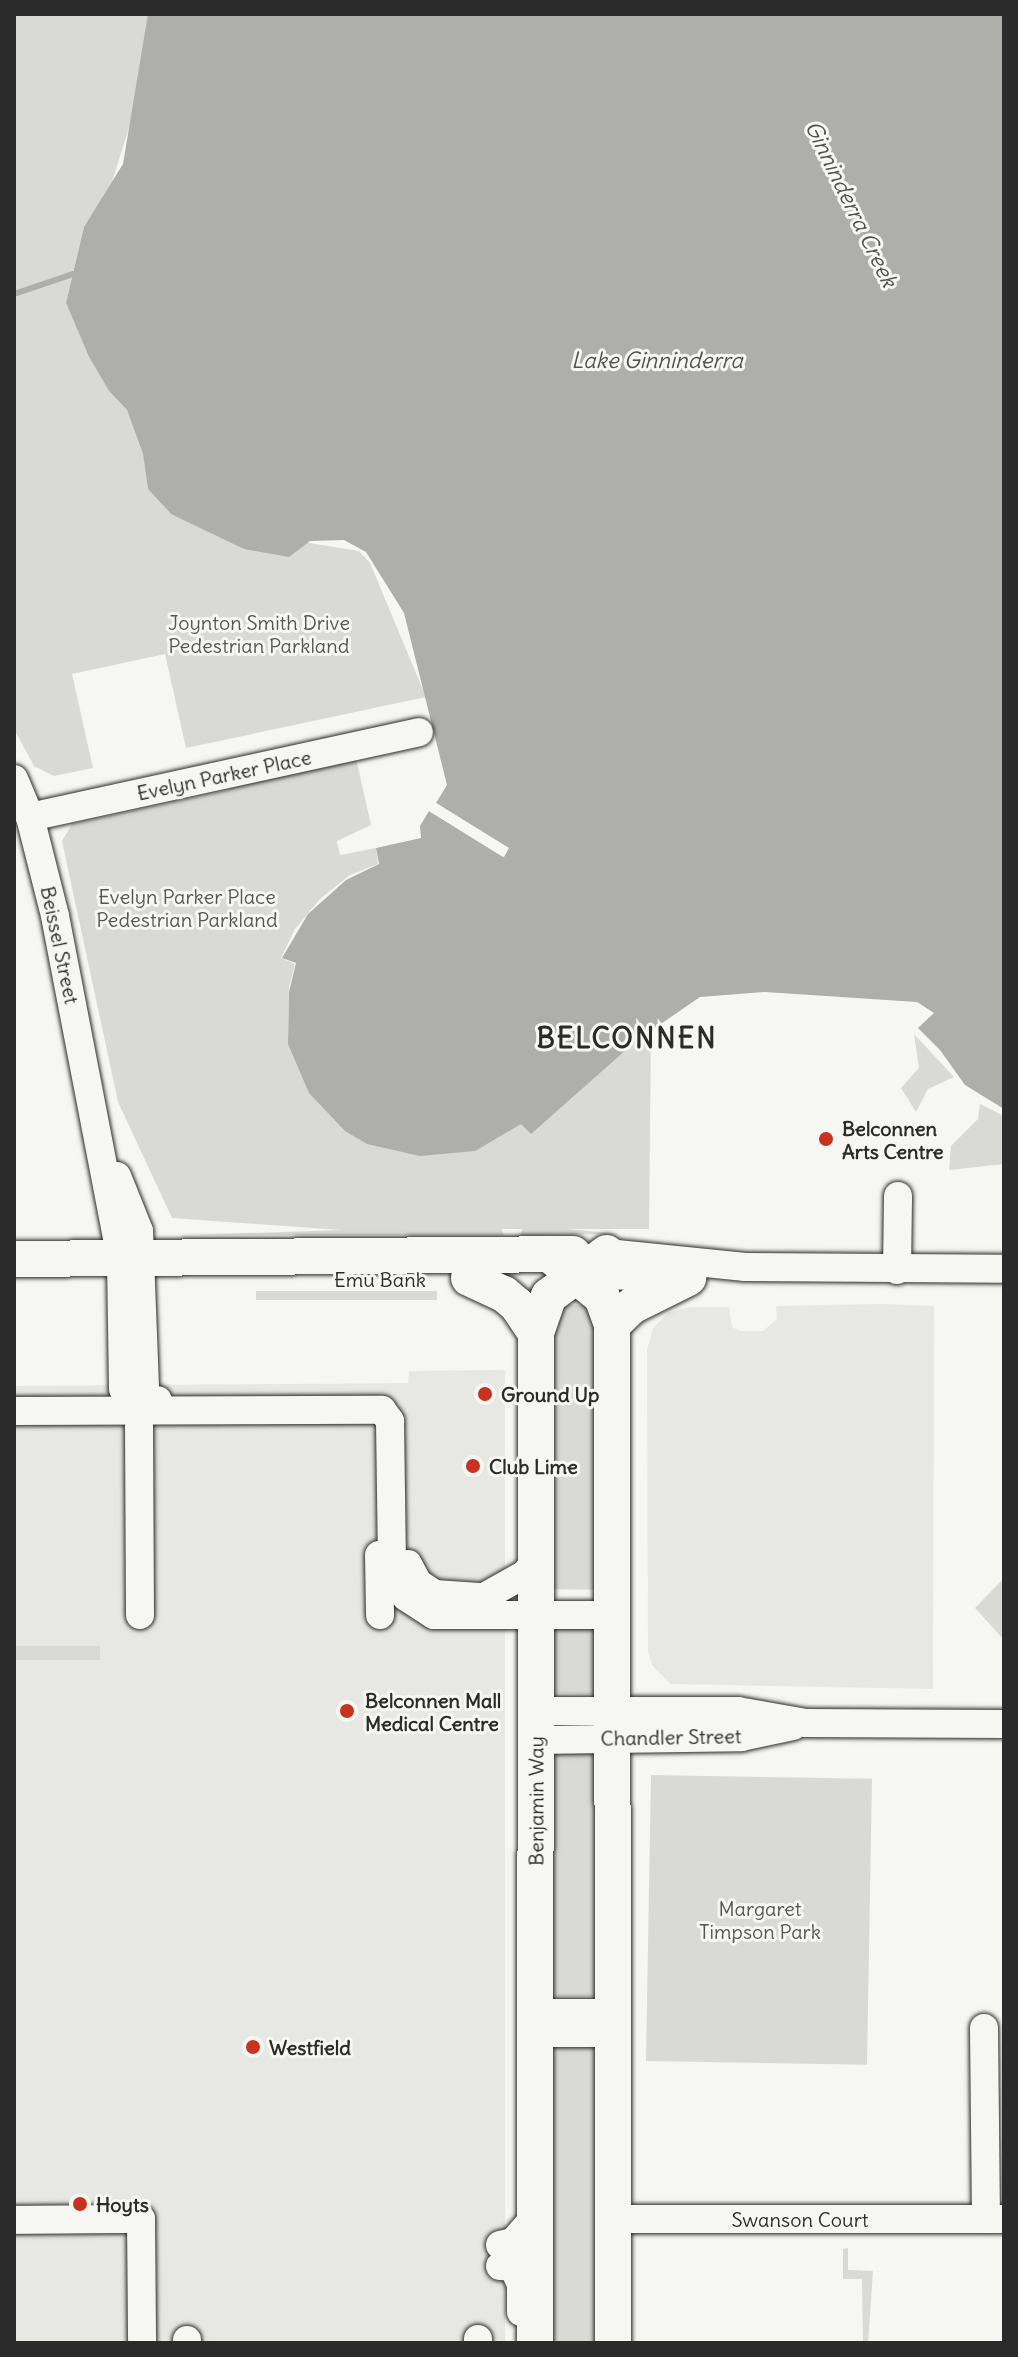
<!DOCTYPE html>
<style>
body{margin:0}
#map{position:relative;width:1018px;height:2357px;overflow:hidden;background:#f6f6f2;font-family:Delius,sans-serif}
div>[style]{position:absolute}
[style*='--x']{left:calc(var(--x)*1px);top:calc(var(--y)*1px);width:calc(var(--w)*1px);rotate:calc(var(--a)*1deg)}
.built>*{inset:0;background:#e7e7e3}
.green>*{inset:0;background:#d9d9d5;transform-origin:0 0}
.water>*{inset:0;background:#aeaeab}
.pier>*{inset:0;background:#f6f6f2}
.stream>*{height:6px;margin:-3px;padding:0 3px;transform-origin:3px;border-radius:3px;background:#aeaeab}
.roads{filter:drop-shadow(0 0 2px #2b2b2b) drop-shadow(0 0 2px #2b2b2b)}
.minor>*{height:28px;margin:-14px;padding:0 14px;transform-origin:14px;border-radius:14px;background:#f6f6f2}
.major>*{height:36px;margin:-18px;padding:0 18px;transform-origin:18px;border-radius:18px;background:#f6f6f2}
.dots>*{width:22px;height:22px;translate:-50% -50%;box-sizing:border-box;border:4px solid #f6f6f2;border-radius:50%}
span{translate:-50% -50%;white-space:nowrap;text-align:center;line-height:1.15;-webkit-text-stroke:6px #f6f6f2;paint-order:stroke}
.park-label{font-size:20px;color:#565656}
.street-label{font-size:20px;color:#2b2b2b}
.poi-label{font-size:20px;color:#2b2b2b;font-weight:700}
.left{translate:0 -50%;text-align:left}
.water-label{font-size:22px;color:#525251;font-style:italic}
.district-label{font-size:28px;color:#2b2b2b;font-weight:700;letter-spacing:2px}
.frame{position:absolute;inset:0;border:16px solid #2b2b2b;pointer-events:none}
</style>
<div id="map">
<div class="built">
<div style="clip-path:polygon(881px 1304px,934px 1306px,933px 1689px,671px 1684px,652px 1665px,648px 1652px,647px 1350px,653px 1328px,668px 1313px,690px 1307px,729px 1307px,732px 1327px,740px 1331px,763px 1331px,777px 1319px,776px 1306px)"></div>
<div style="clip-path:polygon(505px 1370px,505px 2343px,14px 2343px,14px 1386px,408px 1383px,409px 1371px)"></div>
</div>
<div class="green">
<div style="clip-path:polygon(14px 14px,157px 14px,128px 131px,111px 185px,84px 227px,66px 303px,89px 357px,109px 391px,127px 410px,143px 454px,148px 489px,171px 514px,198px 525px,359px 551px,370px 563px,426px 697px,186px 748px,165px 654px,72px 674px,93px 768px,54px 776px,34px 766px,14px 729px)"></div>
<div style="clip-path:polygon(355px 754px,371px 825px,337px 841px,340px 855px,376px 848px,378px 864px,350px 875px,320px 899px,295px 929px,281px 958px,295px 964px,289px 987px,288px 1035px,616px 1054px,651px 1030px,649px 1229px,568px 1229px,620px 1234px,520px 1235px,523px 1229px,501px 1229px,504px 1235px,193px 1235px,341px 1230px,172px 1218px,118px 1102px,62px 841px,72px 824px,229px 790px,229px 784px)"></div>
<div style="clip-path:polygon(914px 1034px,954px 1077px,928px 1089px,916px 1112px,901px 1088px,919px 1068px)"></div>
<div style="clip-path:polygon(980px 1104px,1004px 1116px,1004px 1164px,949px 1170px,951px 1146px,978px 1119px)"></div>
<div style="left:256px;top:1291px;width:181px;height:9px"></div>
<div style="clip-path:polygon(559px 1304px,595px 1306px,602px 1590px,546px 1589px,548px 1336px)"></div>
<div style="clip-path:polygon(1004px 1578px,1004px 1640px,975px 1608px)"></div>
<div style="left:551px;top:1626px;width:53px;height:67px;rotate:1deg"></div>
<div style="left:14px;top:1646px;width:86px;height:14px"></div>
<div style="left:553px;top:1750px;width:51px;height:246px"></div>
<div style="left:651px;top:1775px;width:221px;height:286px;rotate:1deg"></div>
<div style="left:602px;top:2042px;width:301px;height:52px;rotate:91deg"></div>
<div style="clip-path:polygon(848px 2248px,848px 2270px,873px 2271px,868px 2343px,863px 2343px,862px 2279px,843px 2279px,843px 2249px)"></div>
</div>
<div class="water">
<div style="clip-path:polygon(148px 14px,1004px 14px,1004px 1109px,965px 1085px,940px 1050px,918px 1028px,934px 1013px,917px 1002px,765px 992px,700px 997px,636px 1041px,531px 1134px,521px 1124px,475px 1151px,420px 1156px,367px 1144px,345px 1131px,309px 1093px,288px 1044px,289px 992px,296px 963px,282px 958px,308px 914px,346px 880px,379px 864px,376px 848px,421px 838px,420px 826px,429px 811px,503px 857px,508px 848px,436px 803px,447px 785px,404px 613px,366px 552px,344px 540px,310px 541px,289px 557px,244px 549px,171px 514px,148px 489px,143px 454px,127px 410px,109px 391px,89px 357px,66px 303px,84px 227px,123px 164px)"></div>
</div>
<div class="pier">
<div style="clip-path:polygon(436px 803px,509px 848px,504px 857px,429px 811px,432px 808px,502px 851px,434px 807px)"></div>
</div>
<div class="stream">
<div style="--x:14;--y:294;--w:62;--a:-18.7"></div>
</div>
<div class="roads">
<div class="minor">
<div style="--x:14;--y:779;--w:41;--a:67.2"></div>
<div style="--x:30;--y:817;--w:102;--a:75.8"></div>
<div style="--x:55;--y:916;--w:350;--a:79.1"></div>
<div style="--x:121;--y:1260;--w:129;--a:89.1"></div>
<div style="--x:30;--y:817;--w:398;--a:-12.3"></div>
<div style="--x:117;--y:1176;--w:59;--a:68.2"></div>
<div style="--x:139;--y:1231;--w:158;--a:87.8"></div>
<div style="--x:607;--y:1253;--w:139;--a:5.8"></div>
<div style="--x:745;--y:1267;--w:259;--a:0.4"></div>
<div style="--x:897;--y:1270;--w:74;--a:-89.2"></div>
<div style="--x:576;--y:1274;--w:113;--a:2"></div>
<div style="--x:14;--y:1411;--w:368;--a:-0.2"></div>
<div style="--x:382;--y:1410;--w:14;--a:54"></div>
<div style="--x:390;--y:1421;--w:147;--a:89.2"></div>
<div style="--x:392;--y:1568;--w:32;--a:64"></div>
<div style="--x:406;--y:1597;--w:33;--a:33"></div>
<div style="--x:434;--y:1615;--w:178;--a:0"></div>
<div style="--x:379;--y:1555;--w:60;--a:89"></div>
<div style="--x:408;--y:1564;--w:21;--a:62"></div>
<div style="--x:418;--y:1583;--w:20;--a:33"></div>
<div style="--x:435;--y:1594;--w:44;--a:3.9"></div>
<div style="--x:486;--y:1596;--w:45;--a:-29.4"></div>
<div style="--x:525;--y:1574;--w:18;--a:-52"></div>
<div style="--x:140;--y:1615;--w:192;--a:-90.3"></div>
<div style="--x:139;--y:1423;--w:9;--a:-72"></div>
<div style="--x:142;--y:1414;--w:21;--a:-41"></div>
<div style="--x:536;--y:1711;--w:202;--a:0"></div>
<div style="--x:738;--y:1711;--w:69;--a:10"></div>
<div style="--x:806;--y:1723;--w:198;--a:0.3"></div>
<div style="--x:536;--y:1740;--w:205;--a:-0.8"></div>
<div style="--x:741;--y:1737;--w:53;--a:-11.9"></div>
<div style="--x:551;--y:2013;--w:50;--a:0"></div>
<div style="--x:601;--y:2013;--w:15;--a:37"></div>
<div style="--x:613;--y:2022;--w:16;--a:137"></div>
<div style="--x:601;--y:2033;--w:50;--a:180"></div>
<div style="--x:551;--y:2033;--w:19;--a:-145"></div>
<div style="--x:535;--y:2022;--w:18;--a:-29"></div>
<div style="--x:984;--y:2028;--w:191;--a:89.4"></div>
<div style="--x:613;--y:2219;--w:391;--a:0"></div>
<div style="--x:14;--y:2220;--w:127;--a:-0.5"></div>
<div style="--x:141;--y:2219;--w:124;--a:89.5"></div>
<div style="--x:500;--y:2245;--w:13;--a:-13"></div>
<div style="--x:513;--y:2242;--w:33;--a:-49"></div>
<div style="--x:500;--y:2266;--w:13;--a:4"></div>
<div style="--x:513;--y:2267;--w:19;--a:65"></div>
<div style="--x:521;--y:2284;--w:28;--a:90"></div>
<div style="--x:478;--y:2339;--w:4;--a:90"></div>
<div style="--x:187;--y:2340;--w:3;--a:90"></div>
</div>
<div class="major">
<div style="--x:549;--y:1254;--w:68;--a:39.1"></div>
<div style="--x:602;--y:1297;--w:30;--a:70"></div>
<div style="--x:612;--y:1325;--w:1018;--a:89.94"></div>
<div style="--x:14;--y:1259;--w:559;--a:-0.51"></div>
<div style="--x:469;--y:1278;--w:38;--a:25"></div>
<div style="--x:504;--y:1294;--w:17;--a:40"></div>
<div style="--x:517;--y:1305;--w:34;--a:56"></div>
<div style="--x:612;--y:1325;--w:28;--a:-44"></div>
<div style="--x:632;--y:1306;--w:63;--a:-26.6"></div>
<div style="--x:535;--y:2343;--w:1010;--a:-89.94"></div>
<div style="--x:536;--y:1333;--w:39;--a:-71"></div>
<div style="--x:549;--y:1296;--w:72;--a:-36.6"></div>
</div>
</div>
<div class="dots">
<div style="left:826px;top:1139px;background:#c8321e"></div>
<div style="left:485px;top:1394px;background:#c8321e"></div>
<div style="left:473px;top:1466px;background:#c8321e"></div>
<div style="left:347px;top:1711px;background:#c8321e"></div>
<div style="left:253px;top:2047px;background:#c8321e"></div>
<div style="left:80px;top:2204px;background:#c8321e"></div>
</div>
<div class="park-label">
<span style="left:259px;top:634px">Joynton Smith Drive<br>Pedestrian Parkland</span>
<span style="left:187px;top:908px">Evelyn Parker Place<br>Pedestrian Parkland</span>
<span style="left:760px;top:1920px">Margaret<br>Timpson Park</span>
</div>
<div class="street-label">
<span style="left:224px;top:775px;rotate:-12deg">Evelyn Parker Place</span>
<span style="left:60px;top:945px;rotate:78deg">Beissel Street</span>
<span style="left:380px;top:1279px">Emu Bank</span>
<span style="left:671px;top:1737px;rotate:-1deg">Chandler Street</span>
<span style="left:536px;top:1801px;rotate:-90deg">Benjamin Way</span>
<span style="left:800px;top:2219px">Swanson Court</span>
</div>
<div class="poi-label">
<span class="left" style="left:842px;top:1140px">Belconnen<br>Arts Centre</span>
<span class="left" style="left:501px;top:1394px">Ground Up</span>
<span class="left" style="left:489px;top:1466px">Club Lime</span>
<span class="left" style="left:365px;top:1712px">Belconnen Mall<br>Medical Centre</span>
<span class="left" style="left:269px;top:2047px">Westfield</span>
<span class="left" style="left:96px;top:2204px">Hoyts</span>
</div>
<div class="water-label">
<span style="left:851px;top:204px;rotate:64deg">Ginninderra Creek</span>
<span style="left:657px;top:361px">Lake Ginninderra</span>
</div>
<div class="district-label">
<span style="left:627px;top:1038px">BELCONNEN</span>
</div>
<div class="frame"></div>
</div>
